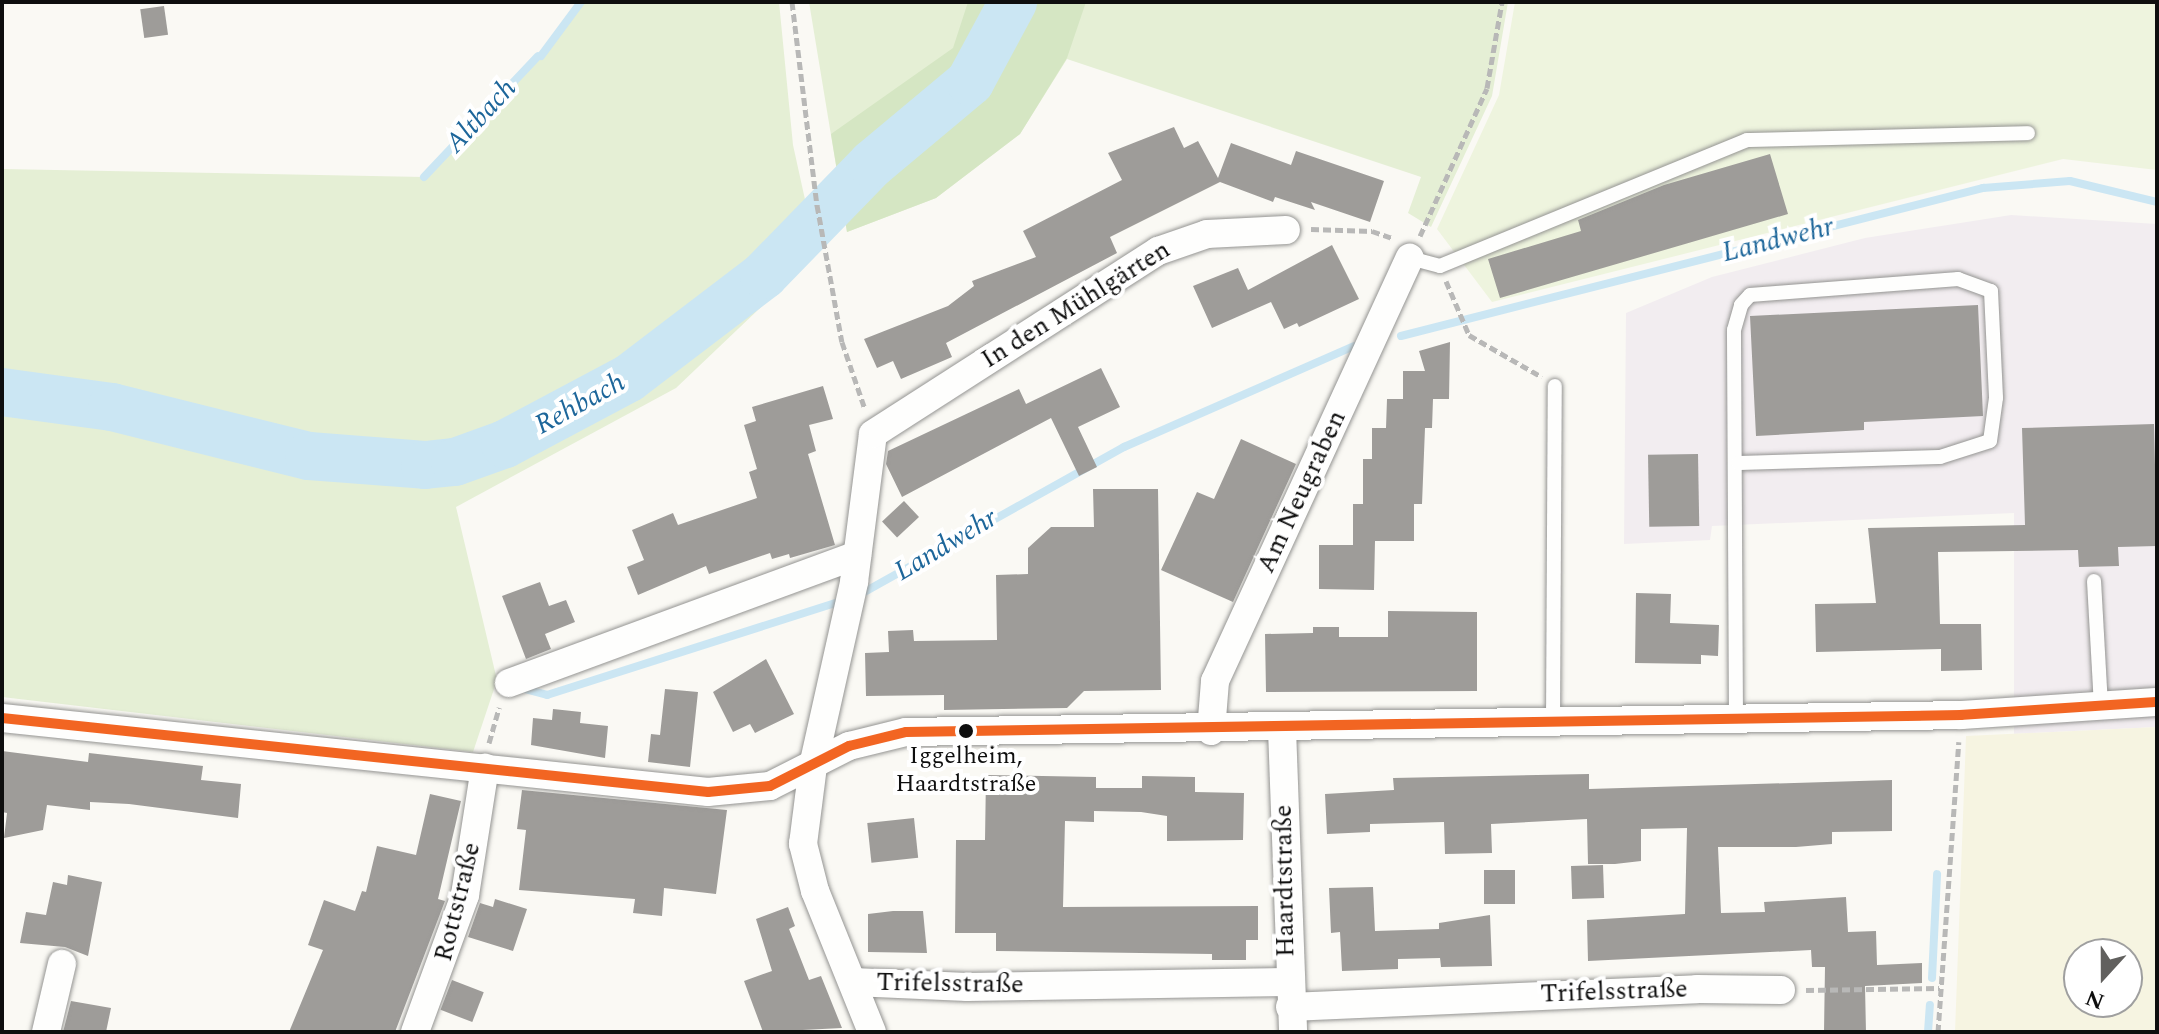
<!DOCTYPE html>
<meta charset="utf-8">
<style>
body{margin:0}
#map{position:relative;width:2159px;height:1034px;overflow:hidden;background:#faf9f4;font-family:Spectral,serif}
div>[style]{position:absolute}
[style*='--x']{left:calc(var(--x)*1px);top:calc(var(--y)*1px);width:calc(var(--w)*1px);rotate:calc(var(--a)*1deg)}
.industrial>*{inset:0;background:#f2edf0}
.farmland>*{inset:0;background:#f6f4e1}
.green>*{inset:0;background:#e5efd5}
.forest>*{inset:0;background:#d5e6c3}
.pitch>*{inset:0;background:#eef4de}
.stream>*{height:8px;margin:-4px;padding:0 4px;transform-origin:4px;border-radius:4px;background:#cbe6f3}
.river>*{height:48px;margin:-24px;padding:0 24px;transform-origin:24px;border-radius:24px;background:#cbe6f3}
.building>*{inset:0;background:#9e9c99;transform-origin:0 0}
.path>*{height:5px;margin-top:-2.5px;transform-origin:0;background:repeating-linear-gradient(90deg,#b8b8b7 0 8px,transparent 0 12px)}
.roads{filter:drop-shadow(0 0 2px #949492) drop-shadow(0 0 2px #949492)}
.service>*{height:14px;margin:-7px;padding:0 7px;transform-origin:7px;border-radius:7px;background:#fefefd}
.minor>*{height:28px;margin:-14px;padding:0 14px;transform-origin:14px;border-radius:14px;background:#fefefd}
.bus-1>*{height:10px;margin:-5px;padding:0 5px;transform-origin:5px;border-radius:5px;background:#f26522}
.dots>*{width:22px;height:22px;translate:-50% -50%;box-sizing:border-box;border:4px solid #fff;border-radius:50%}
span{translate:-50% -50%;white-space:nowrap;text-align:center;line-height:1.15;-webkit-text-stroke:8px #fff;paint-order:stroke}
.bus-label{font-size:24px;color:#0e0e0e}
.street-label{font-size:26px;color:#0e0e0e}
.water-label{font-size:28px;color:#1d669a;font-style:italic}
.frame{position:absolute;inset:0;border:4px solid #0e0e0e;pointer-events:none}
.north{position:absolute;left:2063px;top:938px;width:80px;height:80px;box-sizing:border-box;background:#fff;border:2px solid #9f9f9f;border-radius:50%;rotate:201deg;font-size:22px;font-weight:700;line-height:32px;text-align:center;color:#0e0e0e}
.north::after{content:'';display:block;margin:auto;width:28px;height:36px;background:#61605e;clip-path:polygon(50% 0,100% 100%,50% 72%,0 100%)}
</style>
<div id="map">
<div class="industrial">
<div style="clip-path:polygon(2011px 215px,2157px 224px,2157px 727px,2014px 734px,2014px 513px,1712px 526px,1710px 540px,1624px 544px,1626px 313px,1712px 277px,1865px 238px)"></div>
</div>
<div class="farmland">
<div style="clip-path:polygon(evenodd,2157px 727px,2157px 1032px,1955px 1032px,1966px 736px,2157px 727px,2079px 954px,2127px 954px,2127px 1002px,2079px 1002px,2079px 954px)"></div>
</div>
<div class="green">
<div style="clip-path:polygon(583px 2px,779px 2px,793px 145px,817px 254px,676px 388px,456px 507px,497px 680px,473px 752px,2px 697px,2px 169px,424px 177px,541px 56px)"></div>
<div style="clip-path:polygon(809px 2px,1508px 2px,1492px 96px,1431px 227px,1408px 213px,1421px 177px,1067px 59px,1020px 134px,936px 198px,847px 232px)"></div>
</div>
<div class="forest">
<div style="clip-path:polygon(968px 2px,1086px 2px,1067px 58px,1020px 134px,936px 198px,847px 232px,831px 134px,953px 48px)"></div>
</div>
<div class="pitch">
<div style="clip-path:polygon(1515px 2px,2157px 2px,2157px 170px,2063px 159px,1492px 302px,1437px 229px,1499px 95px)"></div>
</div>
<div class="stream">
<div style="--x:541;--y:56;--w:67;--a:-53.5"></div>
<div style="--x:424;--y:177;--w:166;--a:-46.7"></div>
<div style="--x:1401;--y:336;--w:601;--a:-14.27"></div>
<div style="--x:1983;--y:188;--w:87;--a:-4.6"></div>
<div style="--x:2070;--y:181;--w:89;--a:13.6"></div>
<div style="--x:859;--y:595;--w:304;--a:-29.2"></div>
<div style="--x:1124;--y:447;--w:251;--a:-23.7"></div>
<div style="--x:521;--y:688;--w:27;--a:15"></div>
<div style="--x:547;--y:695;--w:310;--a:-17.7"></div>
<div style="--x:1932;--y:978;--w:104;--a:-87.2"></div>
<div style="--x:1928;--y:1032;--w:27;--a:-86"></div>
</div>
<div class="river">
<div style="--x:2;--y:392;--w:111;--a:7.8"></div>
<div style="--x:112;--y:407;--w:203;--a:14"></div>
<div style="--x:309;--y:456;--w:116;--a:4.4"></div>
<div style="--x:425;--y:465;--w:30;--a:-6"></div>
<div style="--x:455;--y:462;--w:53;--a:-19.8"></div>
<div style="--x:505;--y:444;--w:140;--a:-28"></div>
<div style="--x:629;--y:378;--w:170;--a:-37.3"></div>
<div style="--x:764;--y:275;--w:155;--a:-45.8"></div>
<div style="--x:872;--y:164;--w:128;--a:-39.9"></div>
<div style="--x:970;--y:82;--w:91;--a:-61.7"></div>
</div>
<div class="building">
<div style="left:164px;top:6px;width:29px;height:24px;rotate:82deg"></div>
<div style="clip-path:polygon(1174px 127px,1184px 148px,1198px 141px,1218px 178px,1231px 143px,1291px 165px,1296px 151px,1384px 181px,1370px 222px,1311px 202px,1315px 210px,1275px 197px,1273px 202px,1220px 182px,1110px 237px,1117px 253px,946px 343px,952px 357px,901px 379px,893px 361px,877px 368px,864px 339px,948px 306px,974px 286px,972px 281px,1036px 257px,1023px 231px,1122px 180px,1108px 153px)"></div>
<div style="clip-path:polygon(1770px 154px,1788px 214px,1500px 298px,1488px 259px,1581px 231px,1578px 220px,1664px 185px)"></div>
<div style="clip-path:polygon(1332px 245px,1359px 299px,1299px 327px,1297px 323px,1284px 329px,1271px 302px,1212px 328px,1193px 286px,1238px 268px,1248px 290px)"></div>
<div style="clip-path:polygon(1978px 305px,1983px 416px,1864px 422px,1864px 430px,1756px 436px,1750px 316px)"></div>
<div style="clip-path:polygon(1450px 342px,1449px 399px,1433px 399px,1432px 428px,1425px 428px,1422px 504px,1414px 504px,1414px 541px,1375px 541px,1374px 590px,1319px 589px,1319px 545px,1353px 545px,1353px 504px,1363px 504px,1363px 459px,1372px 459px,1372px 428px,1386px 428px,1387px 399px,1403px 399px,1403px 371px,1425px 371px,1419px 351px)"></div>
<div style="clip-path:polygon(1101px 368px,1120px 407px,1078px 427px,1097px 467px,1079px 476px,1051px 418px,902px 497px,886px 464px,888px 451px,1019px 389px,1026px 404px)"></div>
<div style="clip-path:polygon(823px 386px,833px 419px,809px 425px,816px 451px,808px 454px,835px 545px,790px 558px,789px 554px,772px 559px,770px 553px,709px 574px,706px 566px,638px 595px,627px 567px,644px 560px,632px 530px,673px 513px,678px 525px,757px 498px,749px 472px,757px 469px,744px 425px,756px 421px,752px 407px)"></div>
<div style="clip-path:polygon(2154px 424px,2157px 546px,2118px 547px,2119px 566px,2079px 567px,2078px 550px,1938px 552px,1940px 624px,1981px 624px,1982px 670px,1941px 671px,1941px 649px,1816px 652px,1815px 604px,1876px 603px,1868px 528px,2025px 525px,2022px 428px)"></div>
<div style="clip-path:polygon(1241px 439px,1296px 464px,1233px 602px,1161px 570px,1197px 492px,1214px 499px)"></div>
<div style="left:1698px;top:454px;width:72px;height:50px;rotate:89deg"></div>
<div style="clip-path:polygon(1093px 489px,1158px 489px,1161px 690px,1084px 691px,1067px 708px,944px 710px,944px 695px,866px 696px,865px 653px,889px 652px,888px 631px,913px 630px,914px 641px,997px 640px,996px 575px,1028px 574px,1028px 548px,1051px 527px,1094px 527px)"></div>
<div style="left:904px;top:501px;width:22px;height:30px;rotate:47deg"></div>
<div style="clip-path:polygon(540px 582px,549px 606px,566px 600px,575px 622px,545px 634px,551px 649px,526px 659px,502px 596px)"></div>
<div style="clip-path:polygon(1636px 593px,1671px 594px,1670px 623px,1719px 625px,1718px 656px,1701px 655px,1701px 664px,1635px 663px)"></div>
<div style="clip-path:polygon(1388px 611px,1477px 612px,1477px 691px,1266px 692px,1265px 634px,1313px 633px,1313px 627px,1339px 627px,1339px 637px,1388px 637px)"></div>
<div style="clip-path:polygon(766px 659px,794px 714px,755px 733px,750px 724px,733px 732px,713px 692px)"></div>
<div style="clip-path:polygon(665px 689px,698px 692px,690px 767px,648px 762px,651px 734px,660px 735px)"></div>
<div style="clip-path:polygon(553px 709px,581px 712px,580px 723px,608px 726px,605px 758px,531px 745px,533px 718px,552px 720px)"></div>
<div style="clip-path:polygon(2px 751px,88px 762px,89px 753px,203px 766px,201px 780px,241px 784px,238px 818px,129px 804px,90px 802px,90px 810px,47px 805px,43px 830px,4px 838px,7px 813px,2px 812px)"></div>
<div style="clip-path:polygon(1589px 774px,1589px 789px,1892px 780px,1892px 831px,1832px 832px,1832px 844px,1796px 847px,1718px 847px,1721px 913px,1765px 912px,1764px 902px,1846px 897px,1848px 932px,1876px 931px,1877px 965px,1922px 963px,1922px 983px,1865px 986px,1866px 1032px,1824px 1032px,1825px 967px,1812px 967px,1811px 950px,1588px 961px,1587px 920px,1685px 914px,1687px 828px,1641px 829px,1641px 861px,1615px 864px,1588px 864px,1587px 819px,1491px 824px,1492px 853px,1445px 854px,1444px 822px,1370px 824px,1370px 832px,1327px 834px,1325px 794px,1394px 790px,1393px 778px)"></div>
<div style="clip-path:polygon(986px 775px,1096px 777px,1096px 788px,1142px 788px,1142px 776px,1195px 777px,1195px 792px,1244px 793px,1243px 840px,1167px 841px,1167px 816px,1141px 812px,1094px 811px,1094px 822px,1065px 821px,1063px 907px,1258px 906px,1258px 940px,1246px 940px,1246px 960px,1212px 960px,1212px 954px,996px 951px,996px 933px,955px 933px,956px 840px,985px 840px)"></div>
<div style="clip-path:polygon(522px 790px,727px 810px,716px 894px,664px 888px,662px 916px,633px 913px,635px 899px,519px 890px,526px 830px,517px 829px)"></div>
<div style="clip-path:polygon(430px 794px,461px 801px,438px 899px,445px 901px,395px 1032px,289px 1032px,323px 950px,308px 945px,324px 900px,355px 911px,362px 891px,366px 892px,377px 846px,416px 855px)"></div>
<div style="left:914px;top:818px;width:40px;height:47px;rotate:84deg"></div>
<div style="left:1603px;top:865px;width:33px;height:32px;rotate:88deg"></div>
<div style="left:1484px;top:870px;width:31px;height:34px"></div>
<div style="clip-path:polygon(68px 875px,102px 882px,88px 956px,65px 947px,20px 943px,26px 912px,46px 915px,53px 882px,67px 885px)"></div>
<div style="clip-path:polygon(1373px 887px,1375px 931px,1439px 929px,1439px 923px,1490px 915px,1492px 966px,1441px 967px,1440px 958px,1398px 959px,1398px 969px,1342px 971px,1340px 932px,1331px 933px,1329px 888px)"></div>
<div style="clip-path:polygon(495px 899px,527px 909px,513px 951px,468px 937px,480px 903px,493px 907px)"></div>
<div style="clip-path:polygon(788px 907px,795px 926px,789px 929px,809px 980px,821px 976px,842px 1028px,763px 1032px,744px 981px,772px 971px,756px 919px)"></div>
<div style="clip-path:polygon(893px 911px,923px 911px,927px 953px,868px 952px,868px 914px)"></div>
<div style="left:452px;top:980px;width:34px;height:32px;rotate:21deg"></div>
<div style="clip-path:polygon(71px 1001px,111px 1008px,106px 1032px,63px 1032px)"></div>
</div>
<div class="path">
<div style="--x:792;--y:2;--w:205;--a:83"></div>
<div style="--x:817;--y:205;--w:139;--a:79.7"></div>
<div style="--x:842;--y:342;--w:71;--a:71.1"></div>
<div style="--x:1311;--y:229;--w:61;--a:1.9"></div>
<div style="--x:1372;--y:231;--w:21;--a:19"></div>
<div style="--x:1420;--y:236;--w:162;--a:-65.6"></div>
<div style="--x:1487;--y:88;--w:87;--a:-80.1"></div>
<div style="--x:1446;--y:281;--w:59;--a:66.9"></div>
<div style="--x:1469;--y:335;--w:84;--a:29.9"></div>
<div style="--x:489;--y:743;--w:37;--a:-74"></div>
<div style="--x:1806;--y:990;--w:133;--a:-0.9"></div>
<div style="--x:1938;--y:1032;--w:291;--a:-85.9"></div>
</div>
<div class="roads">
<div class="service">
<div style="--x:1410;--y:258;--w:31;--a:15"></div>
<div style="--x:1440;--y:266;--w:332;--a:-22.3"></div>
<div style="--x:1747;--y:140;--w:281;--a:-1.4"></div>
<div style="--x:2094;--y:581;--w:124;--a:86.8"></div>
<div style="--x:1736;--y:719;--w:389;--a:-90.3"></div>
<div style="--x:1734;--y:330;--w:26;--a:-74"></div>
<div style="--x:1741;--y:305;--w:13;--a:-48"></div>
<div style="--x:1750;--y:295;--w:209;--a:-4.4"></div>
<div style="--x:1958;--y:279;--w:35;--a:20"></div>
<div style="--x:1991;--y:291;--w:107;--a:87.3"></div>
<div style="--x:1996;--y:398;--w:43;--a:97.9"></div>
<div style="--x:1990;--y:441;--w:52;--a:162.3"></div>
<div style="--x:1940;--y:457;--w:202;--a:178.3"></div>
<div style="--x:1553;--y:723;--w:337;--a:-89.7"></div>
</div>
<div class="minor">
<div style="--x:509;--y:683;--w:371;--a:-20.2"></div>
<div style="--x:2;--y:718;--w:710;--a:5.98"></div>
<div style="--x:708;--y:792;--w:62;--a:-5.5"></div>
<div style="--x:770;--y:786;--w:89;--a:-26.9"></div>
<div style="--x:849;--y:746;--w:59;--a:-13.8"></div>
<div style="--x:906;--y:732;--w:1055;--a:-0.92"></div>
<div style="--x:1961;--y:715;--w:196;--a:-3.8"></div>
<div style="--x:1282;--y:729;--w:303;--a:87.9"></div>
<div style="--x:1211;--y:731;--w:50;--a:-85.4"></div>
<div style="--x:1215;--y:681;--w:466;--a:-65.3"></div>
<div style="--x:853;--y:982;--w:114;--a:2.5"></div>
<div style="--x:967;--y:987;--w:320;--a:-0.9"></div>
<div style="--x:1290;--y:1007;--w:407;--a:-2.5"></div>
<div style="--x:1697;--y:989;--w:84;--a:0.7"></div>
<div style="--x:46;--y:1032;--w:70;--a:-76.8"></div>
<div style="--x:415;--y:1032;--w:146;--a:-69.9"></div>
<div style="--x:465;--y:895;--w:129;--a:-81.1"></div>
<div style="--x:872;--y:1032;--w:152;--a:-112"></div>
<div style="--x:815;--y:891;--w:49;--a:-104.3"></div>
<div style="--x:803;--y:844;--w:79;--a:-82.7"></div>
<div style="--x:813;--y:766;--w:189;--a:-77.4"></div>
<div style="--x:854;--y:582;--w:149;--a:-82.7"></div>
<div style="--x:873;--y:434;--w:339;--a:-32.7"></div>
<div style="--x:1158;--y:251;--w:52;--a:-19.1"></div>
<div style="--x:1207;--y:234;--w:79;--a:-2.9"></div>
</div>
</div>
<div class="bus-1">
<div style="--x:2;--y:718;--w:710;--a:5.98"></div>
<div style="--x:708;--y:792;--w:62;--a:-5.5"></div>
<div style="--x:770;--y:786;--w:89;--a:-26.9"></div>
<div style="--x:849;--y:746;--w:59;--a:-13.8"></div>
<div style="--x:906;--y:732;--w:1055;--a:-0.92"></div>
<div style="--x:1961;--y:715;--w:196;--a:-3.8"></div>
</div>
<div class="dots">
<div style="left:966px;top:731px;background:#0e0e0e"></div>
</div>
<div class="bus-label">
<span style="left:966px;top:771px">Iggelheim,<br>Haardtstraße</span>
</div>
<div class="street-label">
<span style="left:1076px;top:305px;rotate:-32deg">In den Mühlgärten</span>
<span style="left:1302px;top:492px;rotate:-65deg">Am Neugraben</span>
<span style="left:1285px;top:881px;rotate:-91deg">Haardtstraße</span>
<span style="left:458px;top:902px;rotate:-76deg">Rottstraße</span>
<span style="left:950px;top:984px;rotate:1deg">Trifelsstraße</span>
<span style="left:1614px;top:992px;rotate:-2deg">Trifelsstraße</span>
</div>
<div class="water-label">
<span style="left:481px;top:116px;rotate:-47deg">Altbach</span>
<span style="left:1778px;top:240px;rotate:-14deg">Landwehr</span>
<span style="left:580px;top:404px;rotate:-29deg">Rehbach</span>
<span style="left:946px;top:545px;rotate:-31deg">Landwehr</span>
</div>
<div class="frame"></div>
<div class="north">N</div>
</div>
